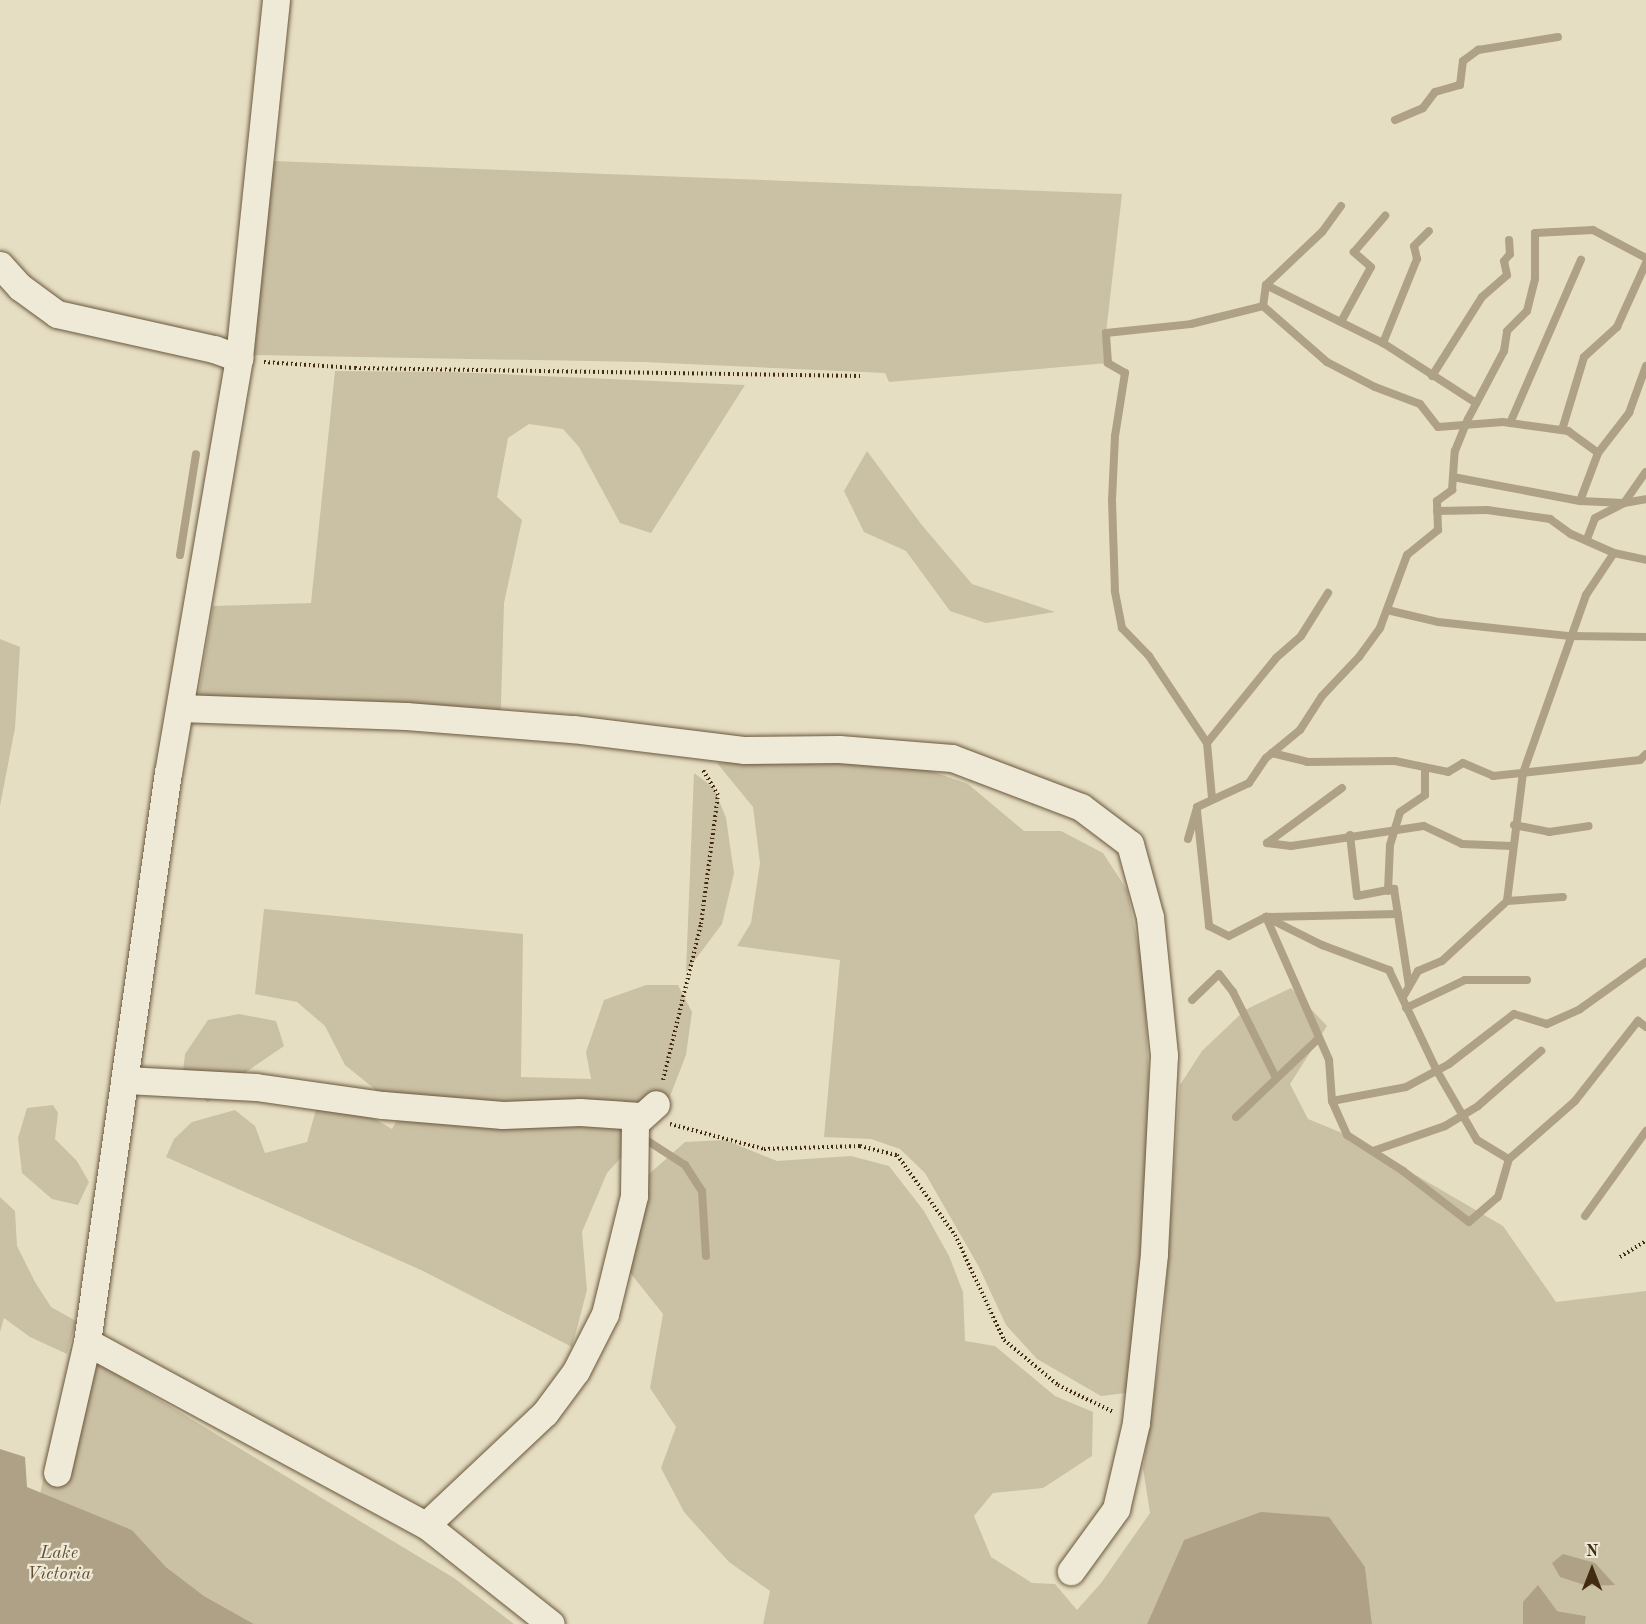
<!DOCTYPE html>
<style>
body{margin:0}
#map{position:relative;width:1646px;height:1624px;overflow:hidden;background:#e6dec3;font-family:"Old Standard TT",serif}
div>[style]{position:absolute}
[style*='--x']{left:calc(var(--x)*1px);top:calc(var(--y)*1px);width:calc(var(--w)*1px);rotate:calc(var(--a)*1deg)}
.green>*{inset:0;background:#cac0a4}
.water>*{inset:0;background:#aea186}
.stream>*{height:8px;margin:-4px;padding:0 4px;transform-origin:4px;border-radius:4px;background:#aea186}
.path>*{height:4px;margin-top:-2px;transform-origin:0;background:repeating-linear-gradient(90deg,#422b0f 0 1.5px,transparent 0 4.5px)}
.roads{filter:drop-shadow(0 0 2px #6b583c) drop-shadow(0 0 2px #6b583c)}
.minor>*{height:27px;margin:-13.5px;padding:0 13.5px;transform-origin:13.5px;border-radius:13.5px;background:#efead8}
span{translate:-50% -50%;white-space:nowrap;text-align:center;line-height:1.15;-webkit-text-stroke:4.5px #efead8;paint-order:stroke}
.water-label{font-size:18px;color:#624e33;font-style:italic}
.north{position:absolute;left:1562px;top:1540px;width:60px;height:60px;-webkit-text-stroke:4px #efead8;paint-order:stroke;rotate:0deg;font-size:16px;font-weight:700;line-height:24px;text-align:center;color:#422b0f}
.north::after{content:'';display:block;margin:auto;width:21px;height:27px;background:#422b0f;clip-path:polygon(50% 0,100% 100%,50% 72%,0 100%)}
</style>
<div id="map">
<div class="green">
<div style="clip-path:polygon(273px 161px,1122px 194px,1106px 333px,1108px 363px,889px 382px,885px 373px,643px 362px,249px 355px)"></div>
<div style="clip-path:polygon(335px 371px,451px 372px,745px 385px,651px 533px,620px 523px,579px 447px,563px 429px,529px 424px,508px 438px,497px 497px,522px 520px,504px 603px,500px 738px,287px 720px,206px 708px,199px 692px,213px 606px,311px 603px)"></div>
<div style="clip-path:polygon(867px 451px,921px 524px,972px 584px,1055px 612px,986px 623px,950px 611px,906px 551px,864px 532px,844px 491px)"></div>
<div style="clip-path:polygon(0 639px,20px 647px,15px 728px,0 806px)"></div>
<div style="clip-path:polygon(782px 758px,905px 762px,968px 784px,1024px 831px,1061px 831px,1103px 853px,1127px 890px,1144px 974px,1150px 1106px,1134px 1348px,1126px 1393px,1101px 1396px,1037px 1359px,1006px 1325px,979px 1267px,925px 1173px,900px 1149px,871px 1139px,824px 1137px,840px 960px,737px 946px,751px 923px,760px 863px,753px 807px,717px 763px)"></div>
<div style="clip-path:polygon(694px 773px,714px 788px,726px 818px,734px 873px,722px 924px,686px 972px)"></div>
<div style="clip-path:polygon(264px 909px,523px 934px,521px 1077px,591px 1079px,586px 1052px,604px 1000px,646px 985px,678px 985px,692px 1012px,686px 1055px,665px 1109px,607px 1173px,582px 1232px,587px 1290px,572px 1347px,421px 1270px,166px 1157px,174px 1139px,192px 1122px,235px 1110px,255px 1126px,265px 1153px,307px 1142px,318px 1102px,352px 1106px,392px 1129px,402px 1111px,345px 1065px,325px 1026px,297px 1002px,255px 994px)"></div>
<div style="clip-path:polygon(1291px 988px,1327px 1026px,1290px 1084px,1308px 1119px,1347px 1135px,1503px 1226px,1556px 1302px,1646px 1291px,1646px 1624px,1585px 1624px,1586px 1616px,1558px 1611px,1523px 1624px,1372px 1624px,1365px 1567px,1184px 1540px,1147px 1624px,763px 1624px,770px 1591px,729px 1562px,684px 1512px,661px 1468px,676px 1427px,650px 1388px,663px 1314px,620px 1260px,626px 1209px,648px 1175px,685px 1142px,725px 1140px,777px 1161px,851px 1156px,889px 1166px,924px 1211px,949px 1256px,963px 1292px,965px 1341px,995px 1346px,1055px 1396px,1093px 1412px,1092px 1456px,1043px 1488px,993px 1493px,974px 1516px,991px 1557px,1032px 1583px,1055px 1584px,1077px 1610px,1101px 1583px,1150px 1513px,1143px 1468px,1162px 1342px,1180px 1085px,1202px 1051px,1245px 1010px)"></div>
<div style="clip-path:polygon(239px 1014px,276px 1021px,284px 1046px,246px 1072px,231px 1091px,207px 1102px,183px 1072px,185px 1054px,208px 1020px)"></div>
<div style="clip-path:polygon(53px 1105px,58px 1113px,55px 1139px,77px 1161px,89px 1182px,78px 1205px,52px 1199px,22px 1173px,18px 1138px,27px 1108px)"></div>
<div style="clip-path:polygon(0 1197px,15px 1211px,17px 1246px,35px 1282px,51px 1307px,76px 1321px,67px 1354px,30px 1337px,4px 1318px,0 1332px)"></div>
<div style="clip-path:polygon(72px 1347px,454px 1578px,514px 1624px,254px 1624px,204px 1596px,166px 1567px,132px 1530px,40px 1494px)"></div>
</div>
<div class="water">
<div style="clip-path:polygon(0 1449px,25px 1457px,27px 1487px,132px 1530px,166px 1567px,204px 1596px,254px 1624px,0 1624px)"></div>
<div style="clip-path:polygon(1261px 1512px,1329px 1517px,1365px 1567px,1372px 1624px,1147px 1624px,1184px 1540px)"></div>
<div style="clip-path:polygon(1563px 1554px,1595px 1563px,1615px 1585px,1588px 1586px,1560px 1577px,1552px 1563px)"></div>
<div style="clip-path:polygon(1538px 1585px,1557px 1611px,1586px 1616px,1585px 1624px,1523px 1624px,1523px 1602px)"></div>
</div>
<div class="stream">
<div style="--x:1395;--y:120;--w:30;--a:-23"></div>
<div style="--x:1423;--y:108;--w:20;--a:-53"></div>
<div style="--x:1435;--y:92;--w:26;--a:-16"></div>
<div style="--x:1460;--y:85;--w:24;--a:-83"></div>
<div style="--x:1463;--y:61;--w:19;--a:-36"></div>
<div style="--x:1478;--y:50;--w:81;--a:-9.2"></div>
<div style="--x:1341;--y:206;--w:32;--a:126"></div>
<div style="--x:1322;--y:232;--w:77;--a:136.6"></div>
<div style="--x:1266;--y:285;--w:131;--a:26.4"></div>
<div style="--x:1383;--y:343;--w:111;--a:32.8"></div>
<div style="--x:1266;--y:285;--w:21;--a:98"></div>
<div style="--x:1263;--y:306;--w:85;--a:41.2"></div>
<div style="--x:1327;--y:362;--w:54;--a:27.5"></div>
<div style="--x:1375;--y:387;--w:48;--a:20.7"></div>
<div style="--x:1420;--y:404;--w:29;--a:52"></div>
<div style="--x:1438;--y:427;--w:65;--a:-4.4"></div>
<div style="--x:1503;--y:422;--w:66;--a:7.9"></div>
<div style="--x:1568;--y:431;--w:37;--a:36"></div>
<div style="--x:1342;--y:320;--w:60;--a:-61.3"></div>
<div style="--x:1371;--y:267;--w:23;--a:-139"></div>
<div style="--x:1354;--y:252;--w:48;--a:-49.3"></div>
<div style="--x:1383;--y:343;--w:91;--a:-68"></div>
<div style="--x:1417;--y:259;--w:13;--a:-103"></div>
<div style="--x:1414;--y:246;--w:21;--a:-45"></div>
<div style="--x:1432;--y:376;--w:93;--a:-57.7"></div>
<div style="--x:1482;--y:297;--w:33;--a:-41"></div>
<div style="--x:1507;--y:275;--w:14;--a:-102"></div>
<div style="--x:1504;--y:261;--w:9;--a:-49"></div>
<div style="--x:1510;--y:254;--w:14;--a:-94"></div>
<div style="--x:1510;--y:423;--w:178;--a:-66.5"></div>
<div style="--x:1562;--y:430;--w:76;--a:-73.2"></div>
<div style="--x:1584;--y:357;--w:45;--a:-42.3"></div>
<div style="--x:1617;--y:327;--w:70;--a:-65.6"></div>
<div style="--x:1453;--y:477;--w:129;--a:10.7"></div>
<div style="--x:1580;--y:501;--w:44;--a:2.6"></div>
<div style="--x:1624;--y:503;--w:38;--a:-55"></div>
<div style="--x:1580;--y:501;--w:51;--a:-69.4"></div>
<div style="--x:1598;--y:453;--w:51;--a:-52.2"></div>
<div style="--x:1629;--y:413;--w:50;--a:-70.1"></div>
<div style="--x:1437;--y:511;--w:50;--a:-1.1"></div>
<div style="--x:1487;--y:510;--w:64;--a:8.1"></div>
<div style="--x:1550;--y:519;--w:26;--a:36"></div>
<div style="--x:1571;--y:534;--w:47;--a:23.8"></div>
<div style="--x:1614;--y:553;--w:33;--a:12"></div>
<div style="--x:1587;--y:539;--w:22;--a:-69"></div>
<div style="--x:1595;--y:518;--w:33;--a:-27"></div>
<div style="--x:1624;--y:503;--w:22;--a:-10"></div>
<div style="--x:180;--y:555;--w:102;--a:-81"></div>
<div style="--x:1387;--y:610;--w:52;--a:13.2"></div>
<div style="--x:1438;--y:622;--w:133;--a:6.1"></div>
<div style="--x:1570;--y:636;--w:76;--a:0.8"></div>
<div style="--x:1207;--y:743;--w:109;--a:-50.9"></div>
<div style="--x:1276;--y:658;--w:33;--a:-41"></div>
<div style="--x:1301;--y:636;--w:51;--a:-57.9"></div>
<div style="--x:1272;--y:753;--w:36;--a:14"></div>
<div style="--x:1307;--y:762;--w:88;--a:-0.7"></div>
<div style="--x:1395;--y:761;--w:54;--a:11.7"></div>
<div style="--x:1448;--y:772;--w:17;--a:-31"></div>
<div style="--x:1463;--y:763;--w:33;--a:23"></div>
<div style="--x:1493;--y:776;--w:148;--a:-6.2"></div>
<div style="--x:1640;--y:760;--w:8;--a:-45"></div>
<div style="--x:1342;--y:788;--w:93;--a:143.7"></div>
<div style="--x:1267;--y:843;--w:24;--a:7"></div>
<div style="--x:1291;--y:846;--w:134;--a:-8.6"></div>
<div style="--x:1424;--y:826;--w:42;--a:25.3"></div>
<div style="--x:1462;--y:844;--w:50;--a:2.3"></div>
<div style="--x:1212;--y:798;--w:55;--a:-95.2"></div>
<div style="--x:1207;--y:743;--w:105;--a:-123.7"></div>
<div style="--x:1149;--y:656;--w:39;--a:-134"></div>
<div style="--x:1122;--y:628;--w:38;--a:-101"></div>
<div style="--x:1115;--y:591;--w:91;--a:-91.9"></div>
<div style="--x:1112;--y:500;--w:64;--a:-87.3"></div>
<div style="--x:1115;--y:436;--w:64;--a:-81"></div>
<div style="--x:1125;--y:373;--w:20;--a:-150"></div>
<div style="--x:1108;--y:363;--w:30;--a:-94"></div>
<div style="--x:1106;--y:333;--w:85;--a:-6"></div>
<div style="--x:1191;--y:324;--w:74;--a:-14"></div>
<div style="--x:1197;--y:811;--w:116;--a:84"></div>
<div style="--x:1209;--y:926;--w:22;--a:27"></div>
<div style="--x:1229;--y:936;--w:42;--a:-27.2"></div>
<div style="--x:1266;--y:917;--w:63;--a:26.6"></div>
<div style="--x:1322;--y:945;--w:72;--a:20.5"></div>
<div style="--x:1389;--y:970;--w:112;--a:64.6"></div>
<div style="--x:1437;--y:1071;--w:80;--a:59.9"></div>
<div style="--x:1477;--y:1140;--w:37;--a:31"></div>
<div style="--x:1514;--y:825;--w:36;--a:11"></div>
<div style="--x:1549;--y:832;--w:40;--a:-8.5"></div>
<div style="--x:1350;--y:835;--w:61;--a:83.5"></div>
<div style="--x:1357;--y:896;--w:38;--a:-11"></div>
<div style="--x:1394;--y:889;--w:98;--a:81.2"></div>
<div style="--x:1188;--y:839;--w:33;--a:-74"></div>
<div style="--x:1197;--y:807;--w:57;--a:-24.8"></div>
<div style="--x:1249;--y:783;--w:30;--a:-56"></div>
<div style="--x:1266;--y:758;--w:44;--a:-39.5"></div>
<div style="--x:1300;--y:730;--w:40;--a:-57.1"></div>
<div style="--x:1322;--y:696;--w:54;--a:-46.5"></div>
<div style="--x:1359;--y:657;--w:36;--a:-54"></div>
<div style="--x:1380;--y:628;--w:78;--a:-69.7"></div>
<div style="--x:1407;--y:555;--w:40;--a:-39"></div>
<div style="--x:1438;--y:530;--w:29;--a:-92"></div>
<div style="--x:1437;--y:501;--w:19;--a:-36"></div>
<div style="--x:1452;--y:490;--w:39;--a:-86"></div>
<div style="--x:1455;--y:451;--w:35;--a:-68"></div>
<div style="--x:1468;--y:419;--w:77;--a:-62.1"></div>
<div style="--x:1504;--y:351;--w:20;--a:-81"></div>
<div style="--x:1507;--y:331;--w:28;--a:-45"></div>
<div style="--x:1527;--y:311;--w:33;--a:-76"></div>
<div style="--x:1535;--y:279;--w:46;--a:-90"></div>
<div style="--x:1535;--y:233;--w:58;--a:-3"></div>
<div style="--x:1593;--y:230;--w:60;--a:27.8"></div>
<div style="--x:1388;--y:891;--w:46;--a:-87.5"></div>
<div style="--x:1390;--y:845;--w:34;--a:-73"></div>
<div style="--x:1400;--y:812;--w:30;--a:-34"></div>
<div style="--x:1425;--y:795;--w:26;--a:-90"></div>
<div style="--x:1507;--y:901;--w:129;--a:-82.9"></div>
<div style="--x:1523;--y:773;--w:189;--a:-70.5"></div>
<div style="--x:1586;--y:595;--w:50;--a:-56.3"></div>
<div style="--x:1398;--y:914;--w:132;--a:178.7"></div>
<div style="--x:1266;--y:917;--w:156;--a:66.2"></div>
<div style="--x:1329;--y:1060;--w:41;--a:85.8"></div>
<div style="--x:1332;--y:1101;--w:37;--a:66"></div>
<div style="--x:1347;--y:1135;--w:67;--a:32.7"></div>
<div style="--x:1403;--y:1171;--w:83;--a:37.7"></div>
<div style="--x:1469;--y:1222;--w:38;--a:-41"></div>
<div style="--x:1498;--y:1197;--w:40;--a:-74"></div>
<div style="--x:1509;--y:1159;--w:88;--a:-41.3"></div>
<div style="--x:1575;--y:1101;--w:102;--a:-51.8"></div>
<div style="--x:1638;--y:1021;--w:10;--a:37"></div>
<div style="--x:1403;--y:997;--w:30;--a:-60"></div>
<div style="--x:1418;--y:971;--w:26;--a:-23"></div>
<div style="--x:1442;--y:961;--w:88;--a:-42.7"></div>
<div style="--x:1507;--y:901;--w:56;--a:-4.1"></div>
<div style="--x:1192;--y:1000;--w:37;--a:-44"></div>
<div style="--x:1219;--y:974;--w:23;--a:52"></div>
<div style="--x:1233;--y:992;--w:94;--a:63.4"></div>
<div style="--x:1406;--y:1008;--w:65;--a:-25.4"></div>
<div style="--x:1465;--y:980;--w:62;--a:0"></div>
<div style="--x:1332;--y:1101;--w:75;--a:-10.7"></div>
<div style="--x:1406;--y:1087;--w:49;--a:-28.1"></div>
<div style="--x:1449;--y:1064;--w:82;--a:-37.6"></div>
<div style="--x:1514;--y:1014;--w:34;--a:17"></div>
<div style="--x:1547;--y:1024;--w:36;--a:-24"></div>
<div style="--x:1580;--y:1009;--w:81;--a:-35.5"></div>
<div style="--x:1236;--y:1117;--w:113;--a:-43.6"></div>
<div style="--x:640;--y:1136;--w:54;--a:32.8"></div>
<div style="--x:685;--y:1165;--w:31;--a:57"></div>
<div style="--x:702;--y:1191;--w:65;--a:86.5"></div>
<div style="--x:1373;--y:1151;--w:76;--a:-19.1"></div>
<div style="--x:1445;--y:1126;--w:39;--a:-31"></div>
<div style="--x:1478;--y:1106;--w:84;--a:-41.1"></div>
<div style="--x:1585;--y:1216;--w:105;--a:-54.3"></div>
</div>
<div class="path">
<div style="--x:264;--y:362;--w:91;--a:3.8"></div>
<div style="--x:355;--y:368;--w:507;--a:0.9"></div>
<div style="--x:663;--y:1080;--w:161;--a:-76.3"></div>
<div style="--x:701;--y:924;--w:130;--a:-82.5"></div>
<div style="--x:718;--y:795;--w:29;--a:-121"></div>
<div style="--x:670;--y:1124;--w:97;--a:14.9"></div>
<div style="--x:764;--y:1149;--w:96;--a:-1.8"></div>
<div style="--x:860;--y:1146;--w:38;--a:14"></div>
<div style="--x:897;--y:1155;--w:99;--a:54.1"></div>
<div style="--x:955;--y:1235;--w:116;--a:65"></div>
<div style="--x:1004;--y:1340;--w:70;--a:39.8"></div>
<div style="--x:1058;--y:1385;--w:61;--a:26.1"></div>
<div style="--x:1620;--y:1257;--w:31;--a:-32"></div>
</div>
<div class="roads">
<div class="minor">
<div style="--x:0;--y:265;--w:30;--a:48"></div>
<div style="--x:20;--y:287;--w:46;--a:36.1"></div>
<div style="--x:57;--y:314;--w:161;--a:12.6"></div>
<div style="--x:214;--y:349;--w:27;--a:20"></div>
<div style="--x:239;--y:358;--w:420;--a:99.7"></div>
<div style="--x:168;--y:772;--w:576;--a:98.09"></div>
<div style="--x:87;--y:1342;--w:134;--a:102.9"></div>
<div style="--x:239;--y:358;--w:360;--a:-84.1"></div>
<div style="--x:180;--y:708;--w:226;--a:2"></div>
<div style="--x:406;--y:716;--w:168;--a:4.5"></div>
<div style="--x:573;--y:729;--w:173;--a:7"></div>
<div style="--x:745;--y:750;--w:94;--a:-0.6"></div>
<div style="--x:839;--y:749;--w:113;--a:4.6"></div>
<div style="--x:952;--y:758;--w:138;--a:20.8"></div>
<div style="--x:1081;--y:807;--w:61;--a:37.1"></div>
<div style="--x:1130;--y:844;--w:76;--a:74.7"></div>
<div style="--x:1150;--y:917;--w:139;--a:84.2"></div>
<div style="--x:1164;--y:1055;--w:199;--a:92.9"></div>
<div style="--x:1154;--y:1254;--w:170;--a:96.1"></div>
<div style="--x:1136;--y:1423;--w:88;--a:103.1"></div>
<div style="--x:1116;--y:1509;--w:77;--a:126"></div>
<div style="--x:126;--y:1080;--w:130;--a:3.1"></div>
<div style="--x:256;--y:1087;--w:128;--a:8.1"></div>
<div style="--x:383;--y:1105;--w:120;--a:4.8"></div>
<div style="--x:503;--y:1115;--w:77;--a:-2.2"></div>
<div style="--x:580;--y:1112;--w:60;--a:3.8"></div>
<div style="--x:87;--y:1342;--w:385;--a:28.4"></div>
<div style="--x:426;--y:1525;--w:159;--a:38.4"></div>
<div style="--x:426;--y:1525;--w:163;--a:-43.3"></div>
<div style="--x:545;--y:1413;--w:52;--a:-53.6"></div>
<div style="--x:576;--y:1371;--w:64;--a:-63"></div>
<div style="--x:605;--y:1314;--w:122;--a:-76.2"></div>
<div style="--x:634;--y:1196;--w:73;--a:-89.2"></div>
<div style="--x:635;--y:1123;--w:28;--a:-42"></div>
</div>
</div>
<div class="water-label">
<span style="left:59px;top:1564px">Lake<br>Victoria</span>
</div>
<div class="north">N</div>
</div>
